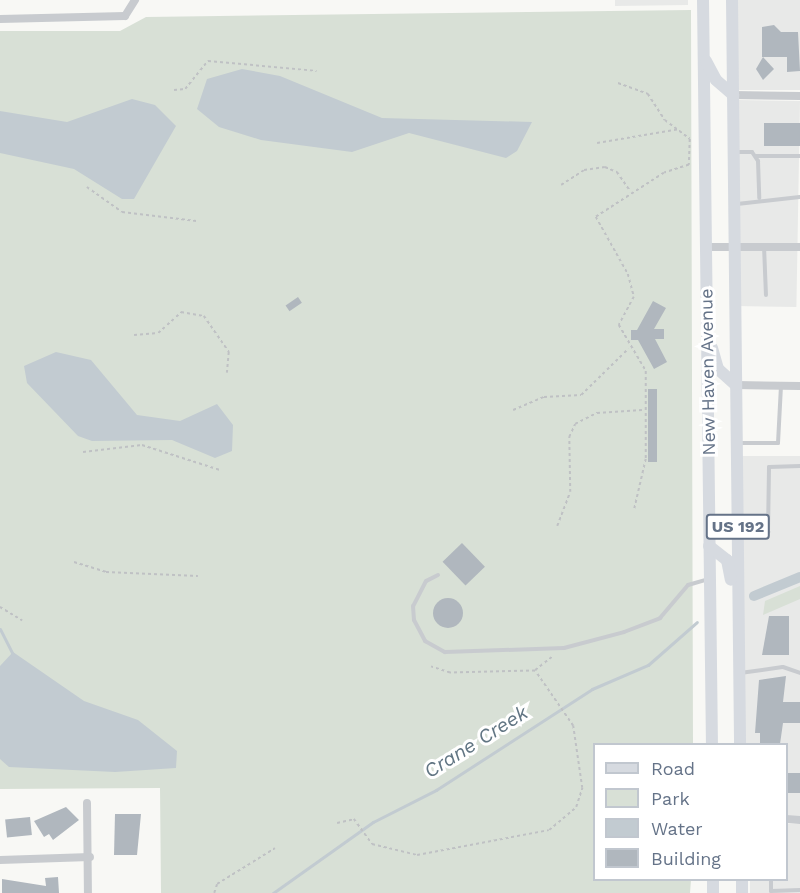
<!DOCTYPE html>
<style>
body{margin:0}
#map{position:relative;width:800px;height:893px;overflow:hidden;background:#f8f8f5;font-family:"Work Sans",sans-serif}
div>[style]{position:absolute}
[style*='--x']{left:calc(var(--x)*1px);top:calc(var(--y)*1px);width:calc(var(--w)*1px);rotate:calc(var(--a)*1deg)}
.built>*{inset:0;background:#e8e9e8;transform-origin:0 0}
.green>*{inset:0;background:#d8e0d6}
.water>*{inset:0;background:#c2cbd1}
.stream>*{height:3px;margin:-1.5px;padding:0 1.5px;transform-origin:1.5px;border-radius:1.5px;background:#c2cbd1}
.canal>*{height:10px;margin:-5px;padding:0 5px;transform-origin:5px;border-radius:5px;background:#c2cbd1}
.building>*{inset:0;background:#b0b7be;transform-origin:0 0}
.round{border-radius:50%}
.path>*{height:1.5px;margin-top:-0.75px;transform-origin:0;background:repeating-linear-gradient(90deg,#bfc1c4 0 3px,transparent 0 6px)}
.service>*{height:4px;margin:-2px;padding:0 2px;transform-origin:2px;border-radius:2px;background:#c8cbcf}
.minor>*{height:8px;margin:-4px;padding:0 4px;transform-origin:4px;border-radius:4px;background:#c8cbcf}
.primary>*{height:12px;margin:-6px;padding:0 6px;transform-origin:6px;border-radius:6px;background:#d6dae0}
span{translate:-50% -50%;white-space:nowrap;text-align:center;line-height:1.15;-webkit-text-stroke:6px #fff;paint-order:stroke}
.shield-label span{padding:2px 4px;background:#fff;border:2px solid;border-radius:4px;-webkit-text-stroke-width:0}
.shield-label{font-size:16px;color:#657388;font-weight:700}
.street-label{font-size:18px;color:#657388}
.water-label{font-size:20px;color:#617583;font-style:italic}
.legend{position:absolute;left:593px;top:743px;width:195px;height:138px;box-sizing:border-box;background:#fff;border:2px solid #c1c7cf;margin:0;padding:8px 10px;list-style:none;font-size:18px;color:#657388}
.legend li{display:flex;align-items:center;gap:12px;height:30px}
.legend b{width:30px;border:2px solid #c1c7cf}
</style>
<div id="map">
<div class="built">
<div style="clip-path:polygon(615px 0,688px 0,688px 5px,615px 6px)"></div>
<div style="left:738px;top:0;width:62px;height:90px"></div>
<div style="left:739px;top:100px;width:61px;height:206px;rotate:1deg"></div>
<div style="clip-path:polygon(737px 456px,800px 456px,800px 820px,787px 819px,786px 744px,740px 744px)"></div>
<div style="clip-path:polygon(787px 824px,800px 824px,800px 893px,750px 893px,750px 880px,786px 880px)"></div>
</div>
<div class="green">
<div style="clip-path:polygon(691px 10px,693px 744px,594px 744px,594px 880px,691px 880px,690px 893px,161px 893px,160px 788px,0 789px,0 31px,120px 31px,146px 17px)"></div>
<div style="clip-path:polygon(800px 586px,800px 599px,763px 615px,765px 601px)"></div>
</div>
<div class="water">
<div style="clip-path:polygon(242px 69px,280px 76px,382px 118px,532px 122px,517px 151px,506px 158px,409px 133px,352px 152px,261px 140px,219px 127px,197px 109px,207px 79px)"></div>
<div style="clip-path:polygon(132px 99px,155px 105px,176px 126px,134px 199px,122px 199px,74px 169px,0 153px,0 111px,67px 122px)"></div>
<div style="clip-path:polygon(56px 352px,91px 360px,137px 415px,180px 421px,217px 404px,233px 425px,232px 451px,215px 458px,172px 440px,92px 441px,78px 436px,27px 383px,24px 366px)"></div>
<div style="clip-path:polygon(13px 652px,84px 701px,138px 720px,177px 751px,176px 768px,115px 772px,9px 767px,0 759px,0 666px)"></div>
</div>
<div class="stream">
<div style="--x:0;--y:629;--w:27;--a:63"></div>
<div style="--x:273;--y:893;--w:123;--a:-35.4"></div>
<div style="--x:373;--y:822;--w:71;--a:-26.9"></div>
<div style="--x:436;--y:790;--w:186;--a:-32.9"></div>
<div style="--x:592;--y:689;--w:61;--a:-23.2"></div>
<div style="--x:648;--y:665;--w:65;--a:-41.3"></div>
</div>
<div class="canal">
<div style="--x:754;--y:596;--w:50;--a:-22.4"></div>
</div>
<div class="building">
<div style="clip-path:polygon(774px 25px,781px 32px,798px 32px,800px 71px,787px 72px,787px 57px,762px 57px,762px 27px)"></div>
<div style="clip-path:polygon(763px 57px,774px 69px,763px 80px,756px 69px)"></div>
<div style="left:764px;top:123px;width:36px;height:23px"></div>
<div style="left:298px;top:297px;width:7px;height:15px;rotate:56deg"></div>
<div style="clip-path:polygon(653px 301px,666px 308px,654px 329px,664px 329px,664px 339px,655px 339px,667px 362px,654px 369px,638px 340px,631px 340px,631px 330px,637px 330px)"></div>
<div style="left:648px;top:389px;width:9px;height:73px"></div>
<div style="left:462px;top:543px;width:33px;height:27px;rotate:46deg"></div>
<div class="round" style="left:433px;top:598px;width:30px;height:30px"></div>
<div style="clip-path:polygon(769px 616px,789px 616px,789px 655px,762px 655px)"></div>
<div style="clip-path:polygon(786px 676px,783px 702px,800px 702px,800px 723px,783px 723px,780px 744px,760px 744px,760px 733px,755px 733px,759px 680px)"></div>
<div style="left:786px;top:773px;width:14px;height:20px"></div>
<div style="clip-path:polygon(66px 807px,79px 820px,53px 840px,49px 834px,44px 837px,34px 821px)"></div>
<div style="clip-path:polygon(115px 814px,141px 814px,137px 855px,114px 855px)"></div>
<div style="left:30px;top:817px;width:18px;height:25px;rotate:84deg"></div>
<div style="clip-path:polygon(58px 877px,59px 893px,2px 893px,2px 879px,46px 886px,45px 878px)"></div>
</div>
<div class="path">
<div style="--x:618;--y:83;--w:32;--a:20"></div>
<div style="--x:648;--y:94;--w:31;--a:57"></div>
<div style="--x:665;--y:120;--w:31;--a:37"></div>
<div style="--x:690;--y:139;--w:26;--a:92"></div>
<div style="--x:689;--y:165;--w:26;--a:162"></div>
<div style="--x:664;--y:173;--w:81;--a:147.1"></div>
<div style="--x:596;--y:217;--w:65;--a:60.7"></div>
<div style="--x:628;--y:274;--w:24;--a:75"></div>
<div style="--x:634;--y:297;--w:32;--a:118"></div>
<div style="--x:619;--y:325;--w:53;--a:59.6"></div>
<div style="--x:646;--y:371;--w:88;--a:90"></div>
<div style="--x:646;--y:459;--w:53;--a:103"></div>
<div style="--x:174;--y:90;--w:11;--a:-5"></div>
<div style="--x:185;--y:89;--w:36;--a:-51"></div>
<div style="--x:208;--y:61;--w:109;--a:5.2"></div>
<div style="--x:597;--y:143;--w:84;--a:-9.6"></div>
<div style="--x:561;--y:185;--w:27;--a:-33"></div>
<div style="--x:584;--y:170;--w:21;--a:-8"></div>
<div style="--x:605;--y:167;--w:13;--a:23"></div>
<div style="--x:617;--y:172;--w:24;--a:55"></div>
<div style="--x:87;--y:187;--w:43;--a:35.5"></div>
<div style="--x:122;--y:212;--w:75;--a:6.9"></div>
<div style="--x:134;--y:335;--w:24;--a:-5"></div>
<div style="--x:158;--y:333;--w:31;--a:-42"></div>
<div style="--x:181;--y:312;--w:23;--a:10"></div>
<div style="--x:204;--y:316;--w:44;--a:55.2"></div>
<div style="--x:229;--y:352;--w:21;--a:95"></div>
<div style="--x:513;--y:410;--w:34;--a:-23"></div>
<div style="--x:544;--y:397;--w:37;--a:-3"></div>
<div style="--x:581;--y:395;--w:66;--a:-44.4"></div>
<div style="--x:83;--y:452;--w:59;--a:-6.8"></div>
<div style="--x:142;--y:445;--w:82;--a:17.8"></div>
<div style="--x:557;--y:526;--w:36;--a:-69"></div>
<div style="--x:570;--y:492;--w:55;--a:-91"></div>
<div style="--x:569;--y:437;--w:14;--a:-65"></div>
<div style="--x:575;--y:424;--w:25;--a:-27"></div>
<div style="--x:597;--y:413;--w:45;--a:-3.8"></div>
<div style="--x:74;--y:562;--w:34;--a:17"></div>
<div style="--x:106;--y:572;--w:92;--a:2.5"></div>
<div style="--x:0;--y:607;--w:26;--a:31"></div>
<div style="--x:535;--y:670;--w:23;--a:-38"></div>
<div style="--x:337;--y:823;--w:17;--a:-13"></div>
<div style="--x:354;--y:819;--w:31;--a:54"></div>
<div style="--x:372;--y:844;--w:46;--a:13.7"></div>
<div style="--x:417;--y:855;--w:134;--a:-10.7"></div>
<div style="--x:549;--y:830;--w:35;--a:-40"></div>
<div style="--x:576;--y:807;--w:20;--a:-72"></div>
<div style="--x:582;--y:788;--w:63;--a:-98.3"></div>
<div style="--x:573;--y:726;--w:67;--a:-124.6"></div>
<div style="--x:535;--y:671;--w:85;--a:178.7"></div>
<div style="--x:450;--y:673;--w:20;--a:-162"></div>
<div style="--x:214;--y:893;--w:9;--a:-72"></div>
<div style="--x:217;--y:884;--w:68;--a:-31.8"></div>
</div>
<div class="service">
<div style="--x:735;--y:152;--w:17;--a:0"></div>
<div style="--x:752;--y:152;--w:11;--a:56"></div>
<div style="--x:758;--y:161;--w:37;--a:88"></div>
<div style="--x:756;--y:156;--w:44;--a:0"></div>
<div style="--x:737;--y:204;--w:63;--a:-6.3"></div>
<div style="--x:764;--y:246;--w:49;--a:87.7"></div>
<div style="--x:738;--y:443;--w:40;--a:0"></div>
<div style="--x:778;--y:443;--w:57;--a:-87"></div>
<div style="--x:739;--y:538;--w:30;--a:-12"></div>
<div style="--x:768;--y:532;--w:65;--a:-89.1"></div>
<div style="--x:769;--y:467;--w:31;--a:-2"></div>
<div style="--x:438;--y:575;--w:13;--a:153"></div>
<div style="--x:426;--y:581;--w:28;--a:117"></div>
<div style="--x:413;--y:606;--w:14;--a:86"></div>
<div style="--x:414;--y:620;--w:24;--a:62"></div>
<div style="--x:425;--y:641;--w:23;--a:29"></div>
<div style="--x:445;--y:652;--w:119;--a:-1.9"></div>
<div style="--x:564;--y:648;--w:62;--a:-14.9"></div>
<div style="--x:624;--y:632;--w:39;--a:-21"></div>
<div style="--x:660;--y:618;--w:43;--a:-49.7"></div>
<div style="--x:688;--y:585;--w:22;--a:-16"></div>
<div style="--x:740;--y:673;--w:43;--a:-7.9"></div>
<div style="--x:783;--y:667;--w:18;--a:19"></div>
<div style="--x:771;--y:880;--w:11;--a:90"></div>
<div style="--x:771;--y:891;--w:29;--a:-2"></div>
</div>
<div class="minor">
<div style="--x:0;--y:19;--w:125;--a:-1.4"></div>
<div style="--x:125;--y:16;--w:19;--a:-58"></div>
<div style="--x:733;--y:95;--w:67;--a:0.9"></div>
<div style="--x:706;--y:247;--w:94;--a:0"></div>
<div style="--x:736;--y:385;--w:64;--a:0.9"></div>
<div style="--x:87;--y:803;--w:90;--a:89.4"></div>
<div style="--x:786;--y:819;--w:14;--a:4"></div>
<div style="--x:0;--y:860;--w:90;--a:-1.9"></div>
</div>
<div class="primary">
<div style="--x:703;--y:0;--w:744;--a:89.31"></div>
<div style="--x:732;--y:0;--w:744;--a:89.38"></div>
<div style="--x:706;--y:61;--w:21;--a:62"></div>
<div style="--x:716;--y:80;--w:23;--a:41"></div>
<div style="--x:712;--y:348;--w:22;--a:74"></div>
<div style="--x:718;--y:369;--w:24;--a:42"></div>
<div style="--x:709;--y:546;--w:23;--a:38"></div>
<div style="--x:727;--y:560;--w:20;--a:79"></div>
<div style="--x:713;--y:880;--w:13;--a:90"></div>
<div style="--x:742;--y:880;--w:13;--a:90"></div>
</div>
<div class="shield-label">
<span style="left:738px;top:527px">US 192</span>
</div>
<div class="street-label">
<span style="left:708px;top:372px;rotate:-91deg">New Haven Avenue</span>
</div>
<div class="water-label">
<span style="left:476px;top:742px;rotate:-32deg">Crane Creek</span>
</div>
<ul class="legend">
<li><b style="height:8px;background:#d6dae0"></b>Road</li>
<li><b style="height:16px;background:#d8e0d6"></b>Park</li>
<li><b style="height:16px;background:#c2cbd1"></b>Water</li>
<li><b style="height:16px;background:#b0b7be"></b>Building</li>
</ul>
</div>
